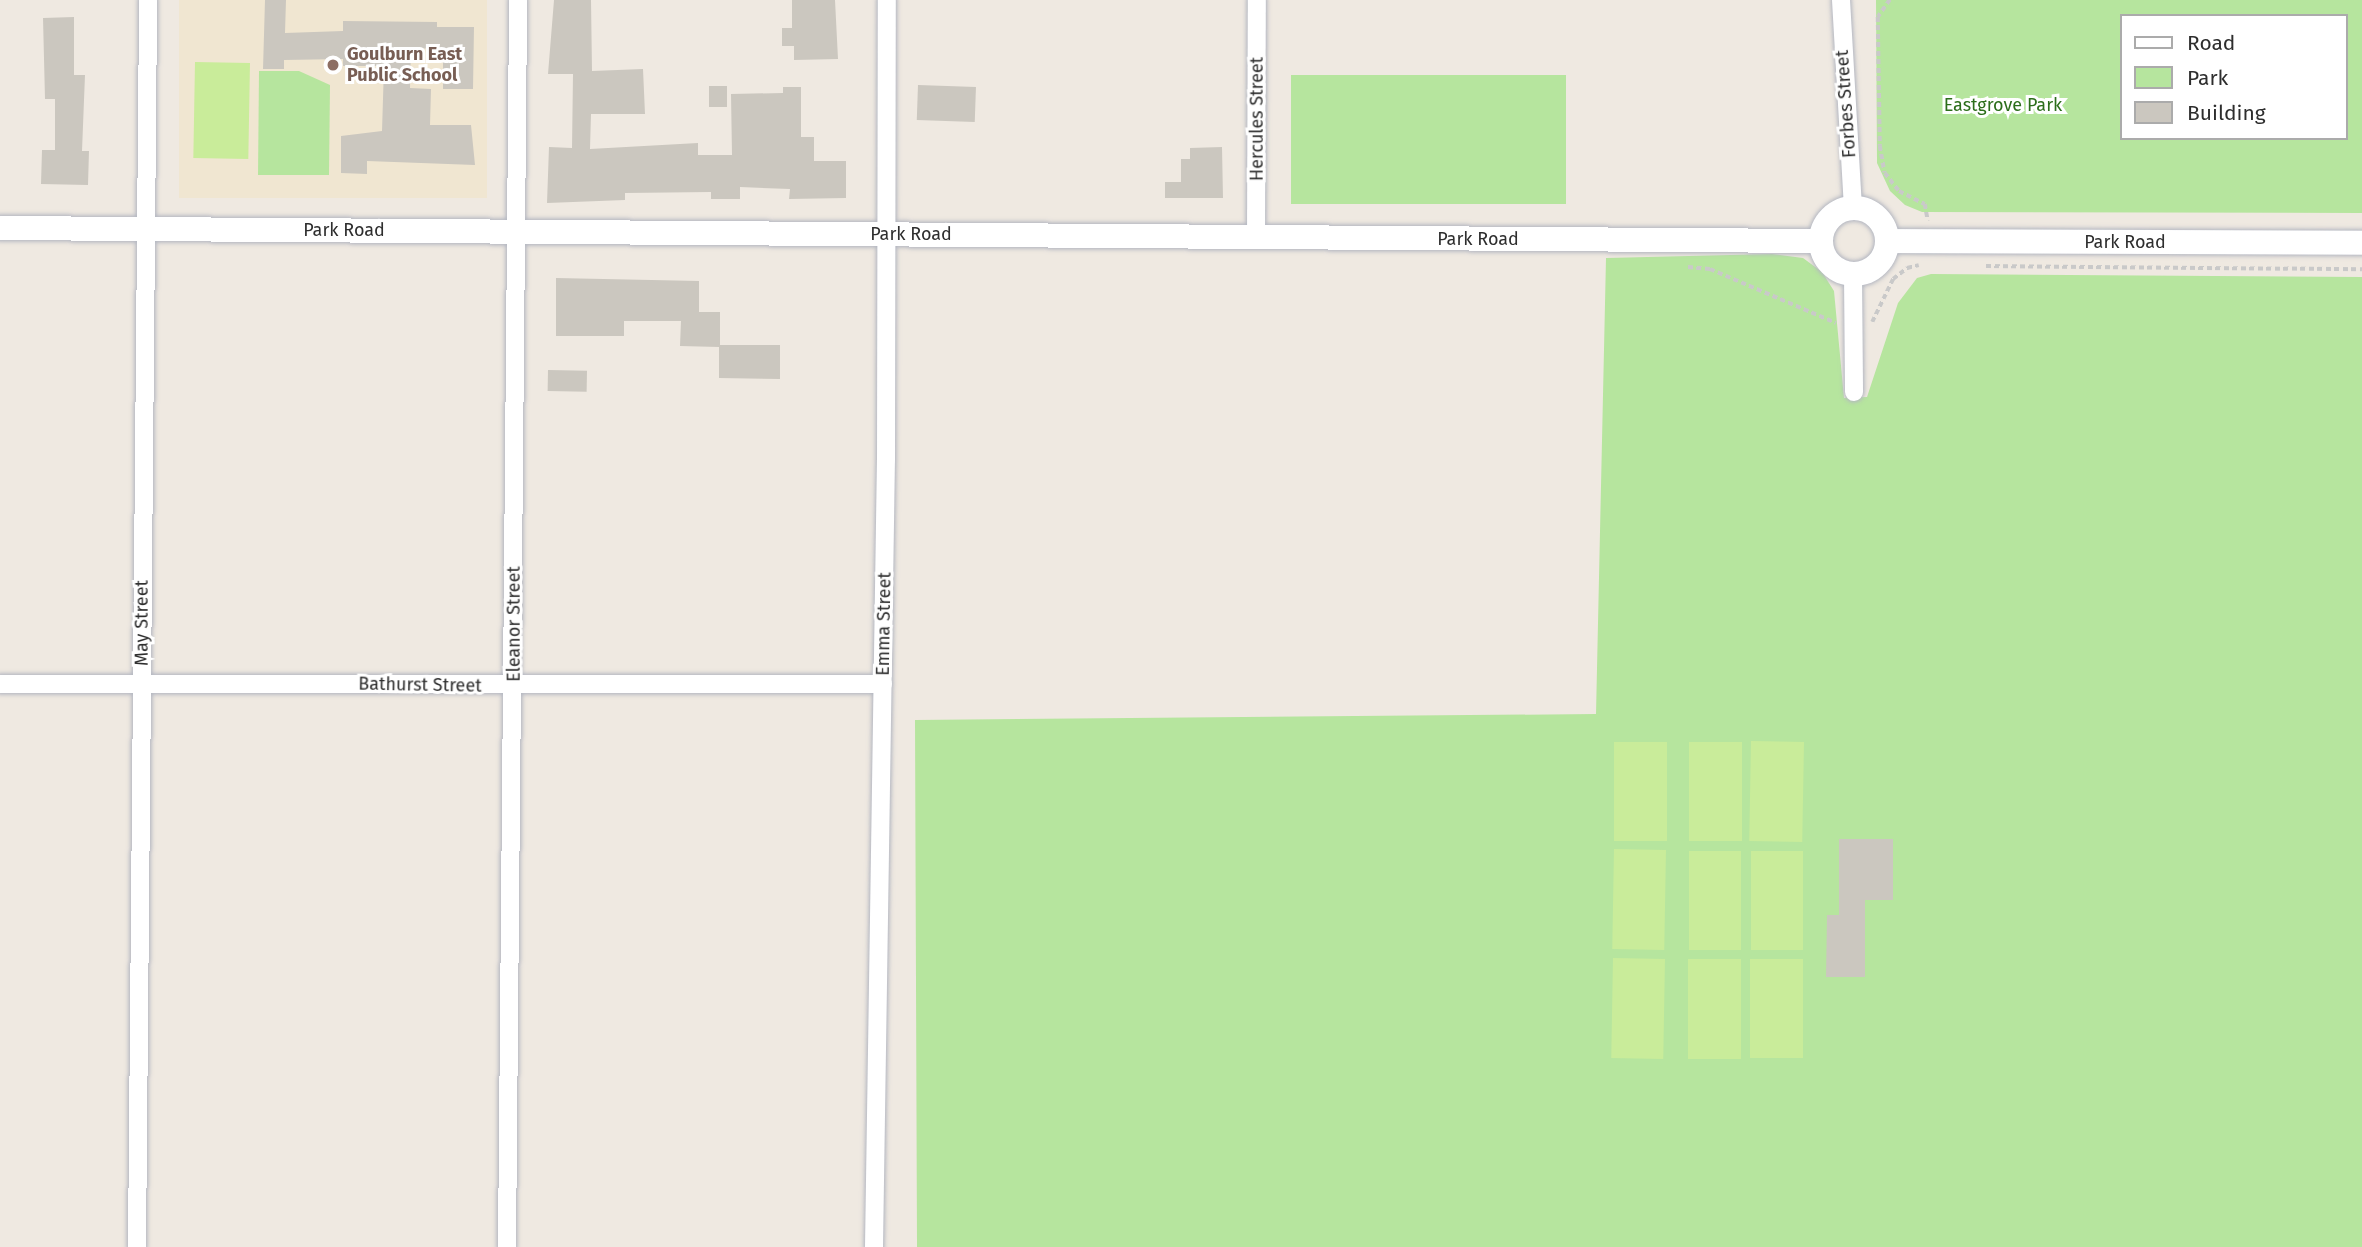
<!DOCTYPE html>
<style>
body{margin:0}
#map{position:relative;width:2362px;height:1247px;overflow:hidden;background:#efe9e1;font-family:"Fira Sans",sans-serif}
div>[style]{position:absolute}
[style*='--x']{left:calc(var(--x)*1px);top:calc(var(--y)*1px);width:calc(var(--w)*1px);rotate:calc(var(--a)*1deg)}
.education>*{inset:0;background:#f0e6d1;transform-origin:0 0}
.green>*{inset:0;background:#b6e59e;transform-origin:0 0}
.pitch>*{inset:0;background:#c9ec9a;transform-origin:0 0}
.building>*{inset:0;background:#cbc7bf;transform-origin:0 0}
.path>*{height:3.5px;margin-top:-1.75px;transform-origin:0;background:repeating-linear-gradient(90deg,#c9c9c9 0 5px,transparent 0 8.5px)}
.roads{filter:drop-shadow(0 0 2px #b4b7c1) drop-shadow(0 0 2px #b4b7c1)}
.street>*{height:18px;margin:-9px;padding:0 9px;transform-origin:9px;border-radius:9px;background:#fff}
.secondary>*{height:24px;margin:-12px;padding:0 12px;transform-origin:12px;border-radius:12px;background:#fff}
.secondary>.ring{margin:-12px;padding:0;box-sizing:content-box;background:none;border:24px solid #fff;border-radius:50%}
.dots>*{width:19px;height:19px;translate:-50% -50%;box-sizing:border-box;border:4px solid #fff;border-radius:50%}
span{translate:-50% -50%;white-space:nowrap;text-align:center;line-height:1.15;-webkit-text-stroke:6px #fff;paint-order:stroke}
.education-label{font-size:18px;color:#785e54;font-weight:700}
.left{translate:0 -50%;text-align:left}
.street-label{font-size:18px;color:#2e2e2e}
.park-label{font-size:18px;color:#2c6e1b}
.legend{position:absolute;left:2120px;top:14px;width:228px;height:126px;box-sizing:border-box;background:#fff;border:2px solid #ababab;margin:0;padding:9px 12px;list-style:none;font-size:21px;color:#2e2e2e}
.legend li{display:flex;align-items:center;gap:14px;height:35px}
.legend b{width:35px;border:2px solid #ababab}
</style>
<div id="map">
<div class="education">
<div style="left:179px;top:0;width:308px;height:198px"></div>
</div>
<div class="green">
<div style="clip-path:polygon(evenodd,1876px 0,2362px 0,2362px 213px,1922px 212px,1905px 205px,1890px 191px,1877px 163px,1876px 0,2122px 16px,2346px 16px,2346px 138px,2122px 138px,2122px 16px)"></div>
<div style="clip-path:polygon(259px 71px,299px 71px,330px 85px,329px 175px,258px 175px)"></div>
<div style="left:1291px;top:75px;width:275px;height:129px"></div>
<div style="clip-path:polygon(1772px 254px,1803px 258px,1822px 272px,1834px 291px,1844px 398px,1867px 397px,1898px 303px,1917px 278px,1931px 274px,2362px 277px,2362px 1247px,917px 1247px,915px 720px,1596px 714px,1606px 258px)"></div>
</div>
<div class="pitch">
<div style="left:195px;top:62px;width:55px;height:96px;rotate:1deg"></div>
<div style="left:1751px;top:741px;width:53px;height:100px;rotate:1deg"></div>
<div style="left:1614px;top:742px;width:53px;height:99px"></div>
<div style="left:1689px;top:742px;width:53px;height:99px"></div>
<div style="left:1614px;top:849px;width:52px;height:100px;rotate:1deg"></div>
<div style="left:1689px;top:851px;width:52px;height:99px"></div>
<div style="left:1751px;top:851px;width:52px;height:99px"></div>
<div style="left:1613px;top:958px;width:52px;height:100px;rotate:1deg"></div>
<div style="left:1688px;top:959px;width:53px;height:100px"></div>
<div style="left:1750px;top:959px;width:53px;height:99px"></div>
</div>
<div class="building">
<div style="clip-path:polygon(265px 0,286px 0,285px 33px,343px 31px,343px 21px,437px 22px,437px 27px,474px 27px,473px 89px,443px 89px,443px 49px,411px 48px,410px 88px,431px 89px,430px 125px,471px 125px,475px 165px,367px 161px,367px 174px,341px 173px,341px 136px,382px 131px,384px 66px,343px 66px,343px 59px,284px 60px,284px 69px,263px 69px)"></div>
<div style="clip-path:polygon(554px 0,591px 0,592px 71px,643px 69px,645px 114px,591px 114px,590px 149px,698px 143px,698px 155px,732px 155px,731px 94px,783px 93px,783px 87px,801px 87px,801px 137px,814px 137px,814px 161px,846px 161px,846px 198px,789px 199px,790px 189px,740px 187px,740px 199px,711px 199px,711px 192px,625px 193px,625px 200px,547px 203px,549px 147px,572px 148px,573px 74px,548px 74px)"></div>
<div style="clip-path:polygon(792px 0,835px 0,838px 59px,794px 60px,794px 46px,782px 46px,782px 28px,792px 28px)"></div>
<div style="clip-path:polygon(74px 17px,74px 75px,85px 75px,82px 151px,89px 151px,88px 185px,41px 184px,42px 150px,55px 150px,55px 99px,45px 99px,43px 18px)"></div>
<div style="left:918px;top:85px;width:58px;height:35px;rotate:2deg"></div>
<div style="left:727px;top:86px;width:21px;height:18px;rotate:90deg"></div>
<div style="clip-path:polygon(1222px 147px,1223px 198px,1165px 198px,1165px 182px,1181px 182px,1181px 159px,1190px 159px,1190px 148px)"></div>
<div style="clip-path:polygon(556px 278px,699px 281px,699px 312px,720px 312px,720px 345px,780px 345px,780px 379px,719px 378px,719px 347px,680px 346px,681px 321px,624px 321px,624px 336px,556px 336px)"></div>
<div style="left:548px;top:370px;width:39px;height:21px;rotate:1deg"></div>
<div style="clip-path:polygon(1839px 839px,1893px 839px,1893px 900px,1865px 900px,1865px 977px,1826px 977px,1827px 915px,1839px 915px)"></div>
</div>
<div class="path">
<div style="--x:1890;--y:0;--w:21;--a:125"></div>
<div style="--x:1878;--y:17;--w:129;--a:89.1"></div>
<div style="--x:1880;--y:146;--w:27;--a:80"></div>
<div style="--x:1885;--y:173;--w:23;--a:52"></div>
<div style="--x:1899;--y:191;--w:29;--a:27"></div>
<div style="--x:1925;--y:204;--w:17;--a:80"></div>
<div style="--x:1986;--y:266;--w:376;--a:0.5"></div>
<div style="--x:1688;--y:267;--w:22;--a:5"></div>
<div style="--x:1710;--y:269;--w:137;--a:23.2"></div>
<div style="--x:1872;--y:322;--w:48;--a:-64"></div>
<div style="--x:1893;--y:279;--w:18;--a:-38"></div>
<div style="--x:1907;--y:268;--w:12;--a:-14"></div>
</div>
<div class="roads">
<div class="street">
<div style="--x:1841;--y:0;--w:207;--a:86.7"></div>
<div style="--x:1256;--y:237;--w:237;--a:-89.8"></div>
<div style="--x:1853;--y:274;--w:118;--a:89.5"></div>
<div style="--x:0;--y:684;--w:883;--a:0"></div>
<div style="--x:137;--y:1247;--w:1247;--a:-89.49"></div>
<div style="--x:507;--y:1247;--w:1247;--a:-89.49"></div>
<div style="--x:874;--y:1247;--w:787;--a:-89.13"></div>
<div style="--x:886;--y:460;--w:460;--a:-89.9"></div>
</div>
<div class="secondary">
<div class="ring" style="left:1821px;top:208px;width:42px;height:42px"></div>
<div style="--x:0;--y:228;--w:1821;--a:0.41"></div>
<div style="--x:1888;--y:241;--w:474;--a:0.2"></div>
</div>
</div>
<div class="dots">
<div style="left:333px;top:65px;background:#8d6e63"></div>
</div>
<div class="education-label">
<span class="left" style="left:347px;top:65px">Goulburn East<br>Public School</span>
</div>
<div class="street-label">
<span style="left:1846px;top:104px;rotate:-94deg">Forbes Street</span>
<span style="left:1257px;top:119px;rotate:-90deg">Hercules Street</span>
<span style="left:344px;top:230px">Park Road</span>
<span style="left:911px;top:234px">Park Road</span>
<span style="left:1478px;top:239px">Park Road</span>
<span style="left:2125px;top:242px">Park Road</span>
<span style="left:142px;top:623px;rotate:-90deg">May Street</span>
<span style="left:514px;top:624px;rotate:-90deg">Eleanor Street</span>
<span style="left:884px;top:624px;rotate:-89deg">Emma Street</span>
<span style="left:420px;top:685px;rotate:1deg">Bathurst Street</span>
</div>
<div class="park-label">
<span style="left:2003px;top:105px">Eastgrove Park</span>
</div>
<ul class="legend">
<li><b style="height:9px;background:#fff"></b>Road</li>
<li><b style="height:19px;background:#b6e59e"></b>Park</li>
<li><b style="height:19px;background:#cbc7bf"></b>Building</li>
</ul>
</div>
